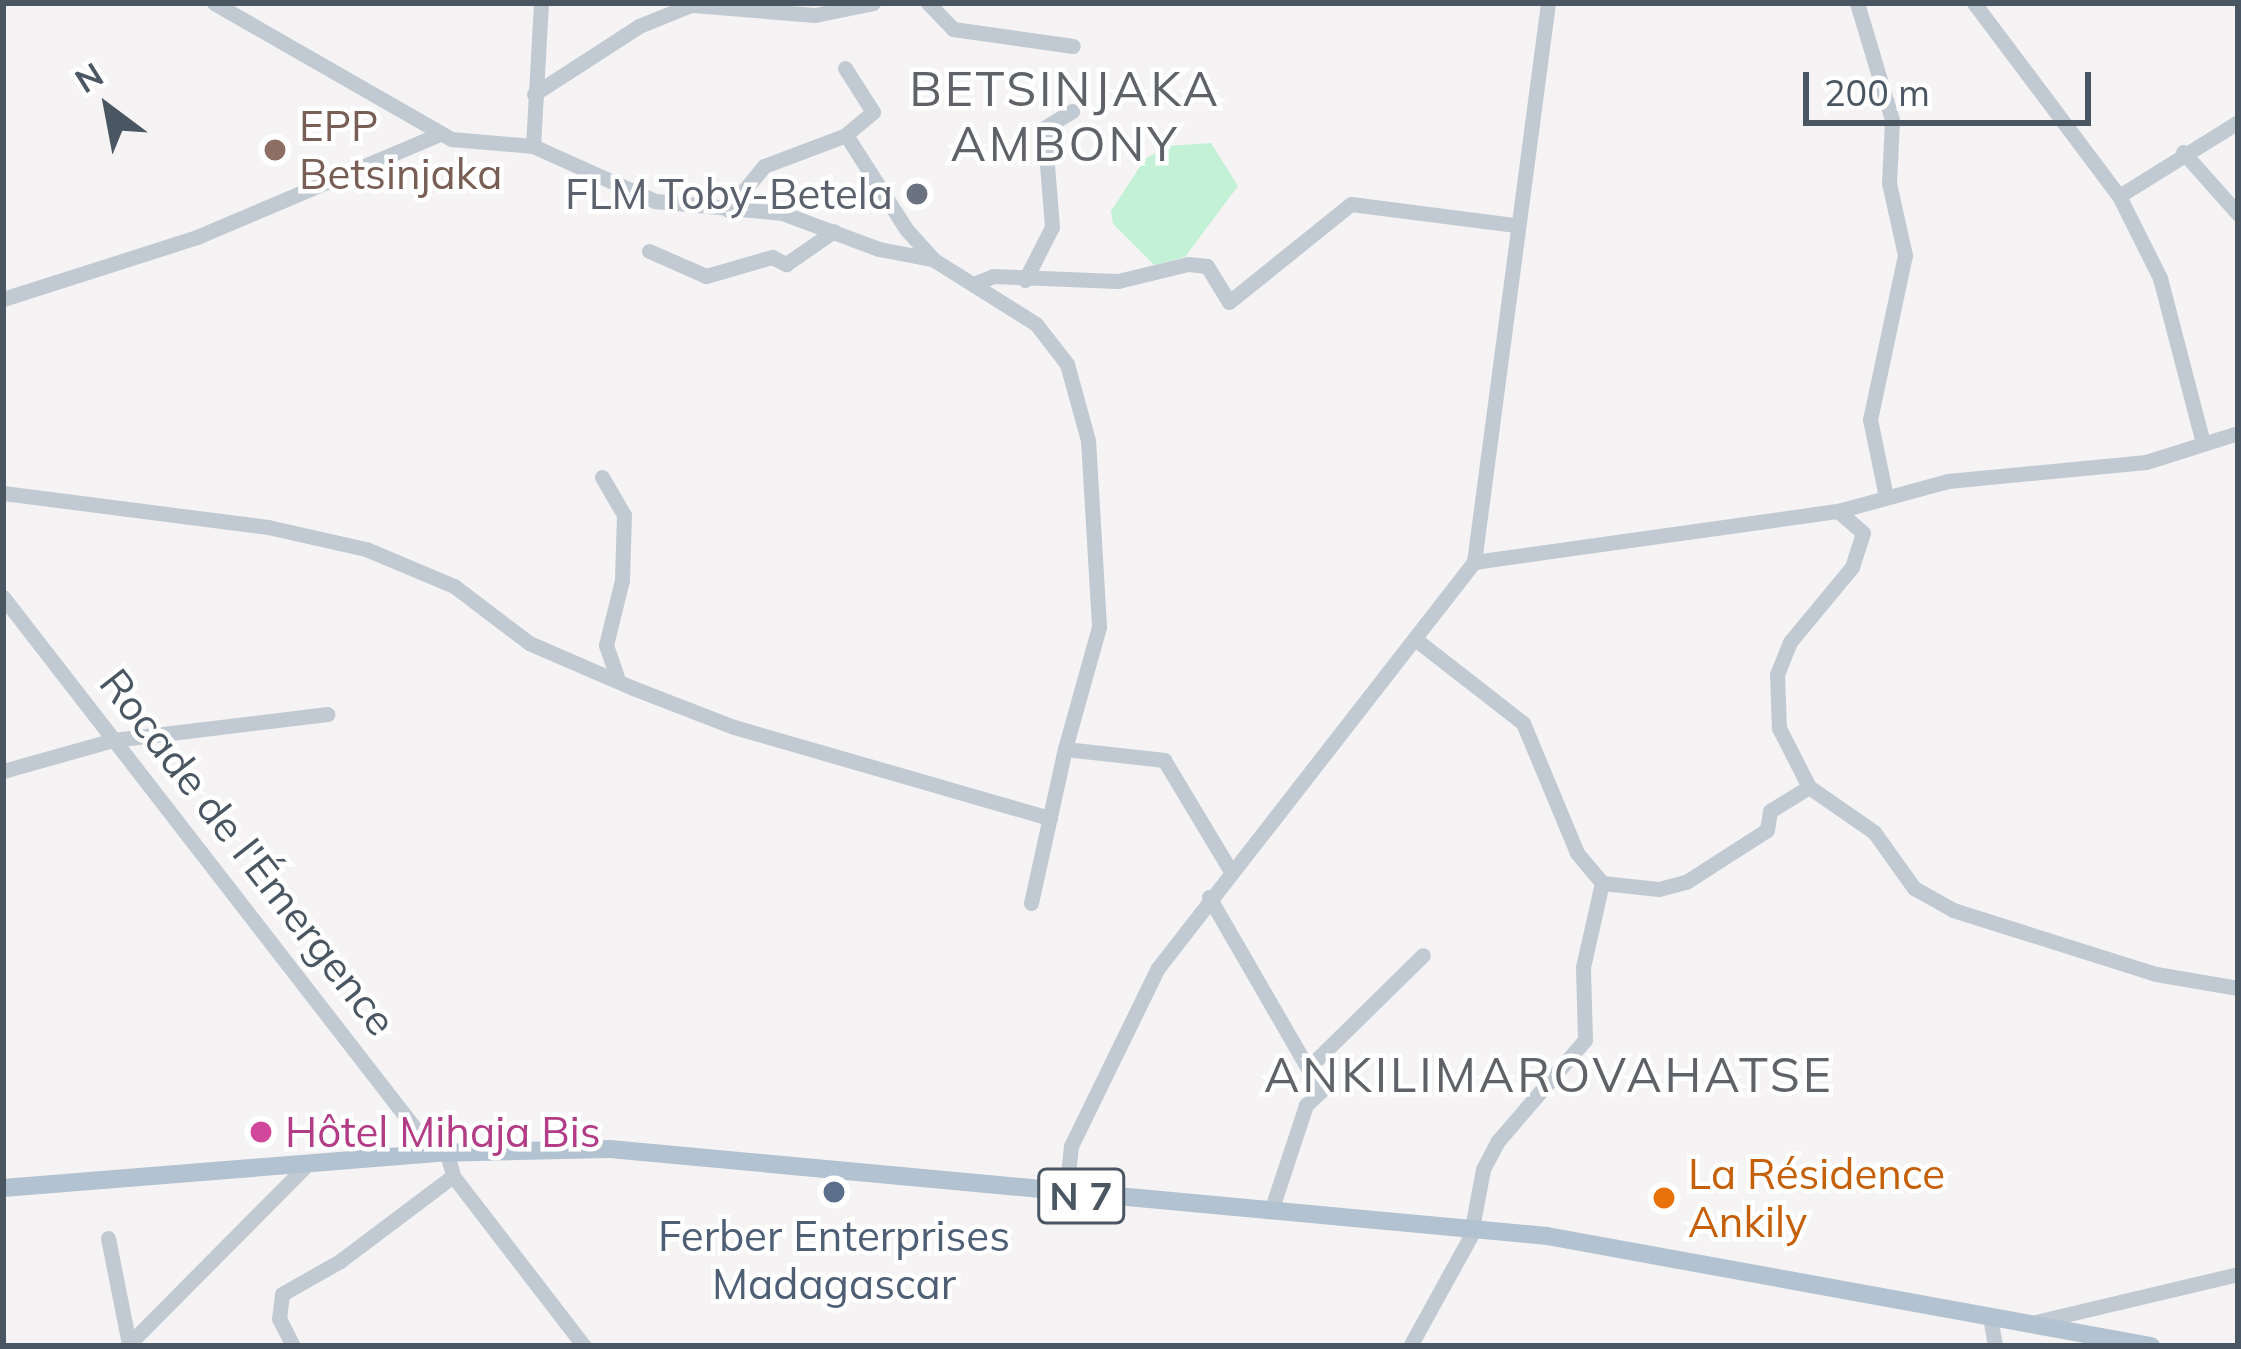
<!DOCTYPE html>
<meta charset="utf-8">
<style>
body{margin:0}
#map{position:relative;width:2241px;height:1349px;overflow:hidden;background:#f5f3f3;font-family:Mulish,sans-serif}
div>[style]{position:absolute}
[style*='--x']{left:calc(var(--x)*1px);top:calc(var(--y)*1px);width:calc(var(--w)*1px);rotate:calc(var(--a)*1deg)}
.green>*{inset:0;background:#c3f1d5}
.minor>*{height:15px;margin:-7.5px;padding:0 7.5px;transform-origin:7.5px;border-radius:7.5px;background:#c1cad2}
.major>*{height:18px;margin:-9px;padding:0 9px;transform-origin:9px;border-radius:9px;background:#b3c2d1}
.dots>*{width:33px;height:33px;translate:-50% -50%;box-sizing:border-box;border:6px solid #fff;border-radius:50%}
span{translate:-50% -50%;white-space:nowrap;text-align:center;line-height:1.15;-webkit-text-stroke:9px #fff;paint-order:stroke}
.shield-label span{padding:3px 9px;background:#fff;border:3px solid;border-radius:9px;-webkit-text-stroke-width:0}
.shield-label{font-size:39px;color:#4a5661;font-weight:700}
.education-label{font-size:42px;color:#785e54}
.left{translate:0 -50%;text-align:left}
.worship-label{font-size:42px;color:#5b616d}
.right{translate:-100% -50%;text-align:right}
.street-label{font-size:42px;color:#4a5661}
.hotel-label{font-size:42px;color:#b23c85}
.food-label{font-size:42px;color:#c56008}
.service-label{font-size:42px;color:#4e5e75}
.quarter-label{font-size:48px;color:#5f6368;letter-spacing:3px}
.frame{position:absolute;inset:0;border:6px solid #4a5661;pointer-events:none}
.north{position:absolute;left:48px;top:48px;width:120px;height:120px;-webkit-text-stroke:9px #fff;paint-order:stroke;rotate:328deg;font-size:33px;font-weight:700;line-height:48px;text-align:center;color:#4a5661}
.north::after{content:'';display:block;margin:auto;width:42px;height:54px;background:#4a5661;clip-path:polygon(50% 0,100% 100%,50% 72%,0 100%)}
.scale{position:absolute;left:1803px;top:72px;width:288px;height:54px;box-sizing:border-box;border:6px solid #4a5661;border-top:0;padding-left:15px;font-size:36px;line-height:42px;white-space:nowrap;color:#4a5661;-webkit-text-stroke:9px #fff;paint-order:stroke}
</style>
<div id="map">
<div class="green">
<div style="clip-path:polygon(1211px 143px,1238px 186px,1185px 257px,1154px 265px,1113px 224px,1111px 211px,1145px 159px,1168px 146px)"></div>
</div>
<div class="minor">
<div style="--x:214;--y:3;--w:273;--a:29.8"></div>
<div style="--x:451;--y:139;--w:82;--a:4.9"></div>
<div style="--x:533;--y:146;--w:134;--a:24.3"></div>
<div style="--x:655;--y:201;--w:128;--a:5.4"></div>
<div style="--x:782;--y:213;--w:103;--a:20.4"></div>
<div style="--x:879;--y:249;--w:54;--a:10.7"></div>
<div style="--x:928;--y:3;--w:36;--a:46"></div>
<div style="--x:953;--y:29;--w:121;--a:8.1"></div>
<div style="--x:1857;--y:3;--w:122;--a:73.3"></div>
<div style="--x:1892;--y:120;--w:63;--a:92.7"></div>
<div style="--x:1889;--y:183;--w:74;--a:77.5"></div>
<div style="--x:1905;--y:255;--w:168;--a:102"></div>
<div style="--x:1870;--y:419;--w:80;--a:78.4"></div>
<div style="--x:1974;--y:3;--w:241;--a:53.1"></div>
<div style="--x:2119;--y:196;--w:92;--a:63.4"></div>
<div style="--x:2160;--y:278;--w:171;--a:75.4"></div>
<div style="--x:693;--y:5;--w:122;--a:4.7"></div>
<div style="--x:815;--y:15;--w:59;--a:-11.7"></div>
<div style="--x:845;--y:68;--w:52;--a:57.5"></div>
<div style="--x:873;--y:112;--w:35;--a:140"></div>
<div style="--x:846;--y:135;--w:112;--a:57.4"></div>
<div style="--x:906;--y:229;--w:42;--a:47.9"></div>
<div style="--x:934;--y:260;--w:120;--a:32.1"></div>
<div style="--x:1036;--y:324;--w:51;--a:52.2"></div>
<div style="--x:1067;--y:364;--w:79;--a:74.6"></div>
<div style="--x:1088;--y:440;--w:187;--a:86.6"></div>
<div style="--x:1099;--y:627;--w:127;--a:105.6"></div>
<div style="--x:1065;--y:749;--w:100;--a:6.3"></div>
<div style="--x:1164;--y:760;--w:126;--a:59"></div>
<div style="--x:534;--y:94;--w:125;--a:-32.9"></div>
<div style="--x:639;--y:26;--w:61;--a:-22"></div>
<div style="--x:533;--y:146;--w:143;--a:-86.8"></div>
<div style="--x:2183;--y:152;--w:83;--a:48.4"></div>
<div style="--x:2119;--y:196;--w:140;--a:-31.9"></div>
<div style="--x:728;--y:210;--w:57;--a:-50.7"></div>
<div style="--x:764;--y:166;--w:88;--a:-20.7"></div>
<div style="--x:649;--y:251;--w:62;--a:23.7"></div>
<div style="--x:706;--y:276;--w:69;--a:-16.1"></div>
<div style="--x:772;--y:257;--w:16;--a:27"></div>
<div style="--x:786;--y:264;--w:58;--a:-34.5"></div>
<div style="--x:1025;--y:280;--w:59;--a:-63"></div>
<div style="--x:1052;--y:227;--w:99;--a:-94.6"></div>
<div style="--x:1044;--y:128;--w:33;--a:-31"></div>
<div style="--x:976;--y:283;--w:18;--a:-22"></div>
<div style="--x:993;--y:276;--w:125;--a:2.3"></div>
<div style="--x:1118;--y:281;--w:72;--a:-13.7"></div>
<div style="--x:1188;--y:264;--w:19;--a:6"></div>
<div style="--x:1207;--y:266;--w:42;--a:58.6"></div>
<div style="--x:1229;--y:302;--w:156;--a:-38.8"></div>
<div style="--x:1351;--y:204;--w:166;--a:7.3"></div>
<div style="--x:3;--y:299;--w:204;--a:-17.7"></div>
<div style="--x:197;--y:237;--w:264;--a:-23"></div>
<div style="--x:602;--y:477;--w:44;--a:59.9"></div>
<div style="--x:624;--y:515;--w:65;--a:91.8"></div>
<div style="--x:622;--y:580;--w:67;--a:103.8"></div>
<div style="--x:606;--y:645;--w:34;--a:71"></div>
<div style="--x:3;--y:493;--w:267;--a:7.3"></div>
<div style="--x:268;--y:527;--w:100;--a:12.7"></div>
<div style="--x:366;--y:549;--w:95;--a:22.8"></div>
<div style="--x:454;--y:586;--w:94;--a:37.2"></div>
<div style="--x:529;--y:643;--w:113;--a:23.4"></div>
<div style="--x:633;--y:688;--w:108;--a:21.1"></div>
<div style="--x:734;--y:727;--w:329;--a:16.1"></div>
<div style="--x:1838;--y:511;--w:33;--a:41"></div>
<div style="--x:1863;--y:533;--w:36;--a:108"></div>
<div style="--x:1852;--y:567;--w:97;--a:129.6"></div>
<div style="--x:1790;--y:642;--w:35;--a:112"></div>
<div style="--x:1777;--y:674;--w:54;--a:87.9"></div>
<div style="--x:1779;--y:728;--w:66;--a:63"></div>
<div style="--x:1809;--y:787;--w:79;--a:34.7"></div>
<div style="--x:1874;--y:832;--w:69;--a:54.5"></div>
<div style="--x:1914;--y:888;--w:45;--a:29.4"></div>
<div style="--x:1953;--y:910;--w:213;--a:17.5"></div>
<div style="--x:2156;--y:974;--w:83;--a:9.7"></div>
<div style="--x:1474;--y:562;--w:368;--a:-8"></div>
<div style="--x:1838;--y:511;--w:114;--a:-15.3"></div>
<div style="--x:1948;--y:481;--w:199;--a:-5.5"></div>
<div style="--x:2146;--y:462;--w:96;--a:-17.5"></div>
<div style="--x:3;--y:597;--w:703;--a:52.22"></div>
<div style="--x:1415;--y:639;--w:137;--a:37.9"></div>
<div style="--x:1523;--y:723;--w:141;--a:67.4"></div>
<div style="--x:1577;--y:853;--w:39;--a:50"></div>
<div style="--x:1602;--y:883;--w:57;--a:6"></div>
<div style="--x:1659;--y:889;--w:28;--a:-15"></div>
<div style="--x:1686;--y:882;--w:96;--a:-32.7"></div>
<div style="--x:1767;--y:830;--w:19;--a:-81"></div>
<div style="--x:1770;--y:811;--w:46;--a:-31.6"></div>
<div style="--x:3;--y:771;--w:114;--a:-15.7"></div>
<div style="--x:113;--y:740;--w:216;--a:-6.9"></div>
<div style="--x:1209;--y:897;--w:224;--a:60"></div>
<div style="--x:1321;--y:1091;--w:21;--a:137"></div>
<div style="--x:1306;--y:1105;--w:112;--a:108.3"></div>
<div style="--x:1031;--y:903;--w:158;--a:-77.6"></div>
<div style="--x:1308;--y:1068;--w:161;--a:-44.5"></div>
<div style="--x:447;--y:1153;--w:24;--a:75"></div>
<div style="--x:453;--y:1176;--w:215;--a:52.4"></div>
<div style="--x:1066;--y:1194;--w:48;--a:-84.1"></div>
<div style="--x:1071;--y:1146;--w:198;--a:-64"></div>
<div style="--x:1158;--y:968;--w:514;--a:-52.11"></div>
<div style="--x:1474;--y:562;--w:564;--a:-82.46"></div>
<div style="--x:1472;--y:1228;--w:60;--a:-79.4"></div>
<div style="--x:1483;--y:1169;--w:32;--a:-62"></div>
<div style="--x:1498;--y:1141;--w:133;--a:-49.3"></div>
<div style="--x:1585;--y:1040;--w:73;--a:-91.6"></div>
<div style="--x:1583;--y:967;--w:86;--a:-77.3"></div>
<div style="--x:108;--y:1238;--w:108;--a:78.8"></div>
<div style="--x:1990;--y:1317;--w:29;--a:80"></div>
<div style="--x:2031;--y:1323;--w:213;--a:-13.3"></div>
<div style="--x:127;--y:1346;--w:255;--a:-45.2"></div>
<div style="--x:293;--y:1346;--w:30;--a:-117"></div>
<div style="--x:279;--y:1319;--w:25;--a:-83"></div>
<div style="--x:282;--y:1294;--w:67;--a:-29.6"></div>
<div style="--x:340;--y:1261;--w:141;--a:-37"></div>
<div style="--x:1410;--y:1346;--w:132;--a:-61.1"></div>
</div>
<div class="major">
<div style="--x:3;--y:1188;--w:432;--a:-4.6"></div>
<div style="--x:434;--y:1153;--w:176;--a:-1.3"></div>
<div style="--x:610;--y:1149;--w:941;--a:5.3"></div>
<div style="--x:1547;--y:1236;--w:614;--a:10.32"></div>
</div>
<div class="dots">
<div style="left:275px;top:150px;background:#8d6e63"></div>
<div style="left:917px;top:194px;background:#6b7280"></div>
<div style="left:261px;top:1132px;background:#d1479c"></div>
<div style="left:834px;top:1192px;background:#5c6f8a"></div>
<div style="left:1664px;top:1198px;background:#e8710a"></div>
</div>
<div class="shield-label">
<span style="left:1081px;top:1196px">N 7</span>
</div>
<div class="education-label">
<span class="left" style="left:299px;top:150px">EPP<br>Betsinjaka</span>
</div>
<div class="worship-label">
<span class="right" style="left:893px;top:194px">FLM Toby-Betela</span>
</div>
<div class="street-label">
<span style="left:248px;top:852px;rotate:52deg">Rocade de l'Émergence</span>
</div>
<div class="hotel-label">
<span class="left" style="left:285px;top:1132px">Hôtel Mihaja Bis</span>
</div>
<div class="food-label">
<span class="left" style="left:1688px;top:1198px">La Résidence<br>Ankily</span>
</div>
<div class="service-label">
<span style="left:834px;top:1260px">Ferber Enterprises<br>Madagascar</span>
</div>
<div class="quarter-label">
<span style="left:1065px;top:116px">BETSINJAKA<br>AMBONY</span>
<span style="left:1549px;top:1075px">ANKILIMAROVAHATSE</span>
</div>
<div class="frame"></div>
<div class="north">N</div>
<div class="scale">200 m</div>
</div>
